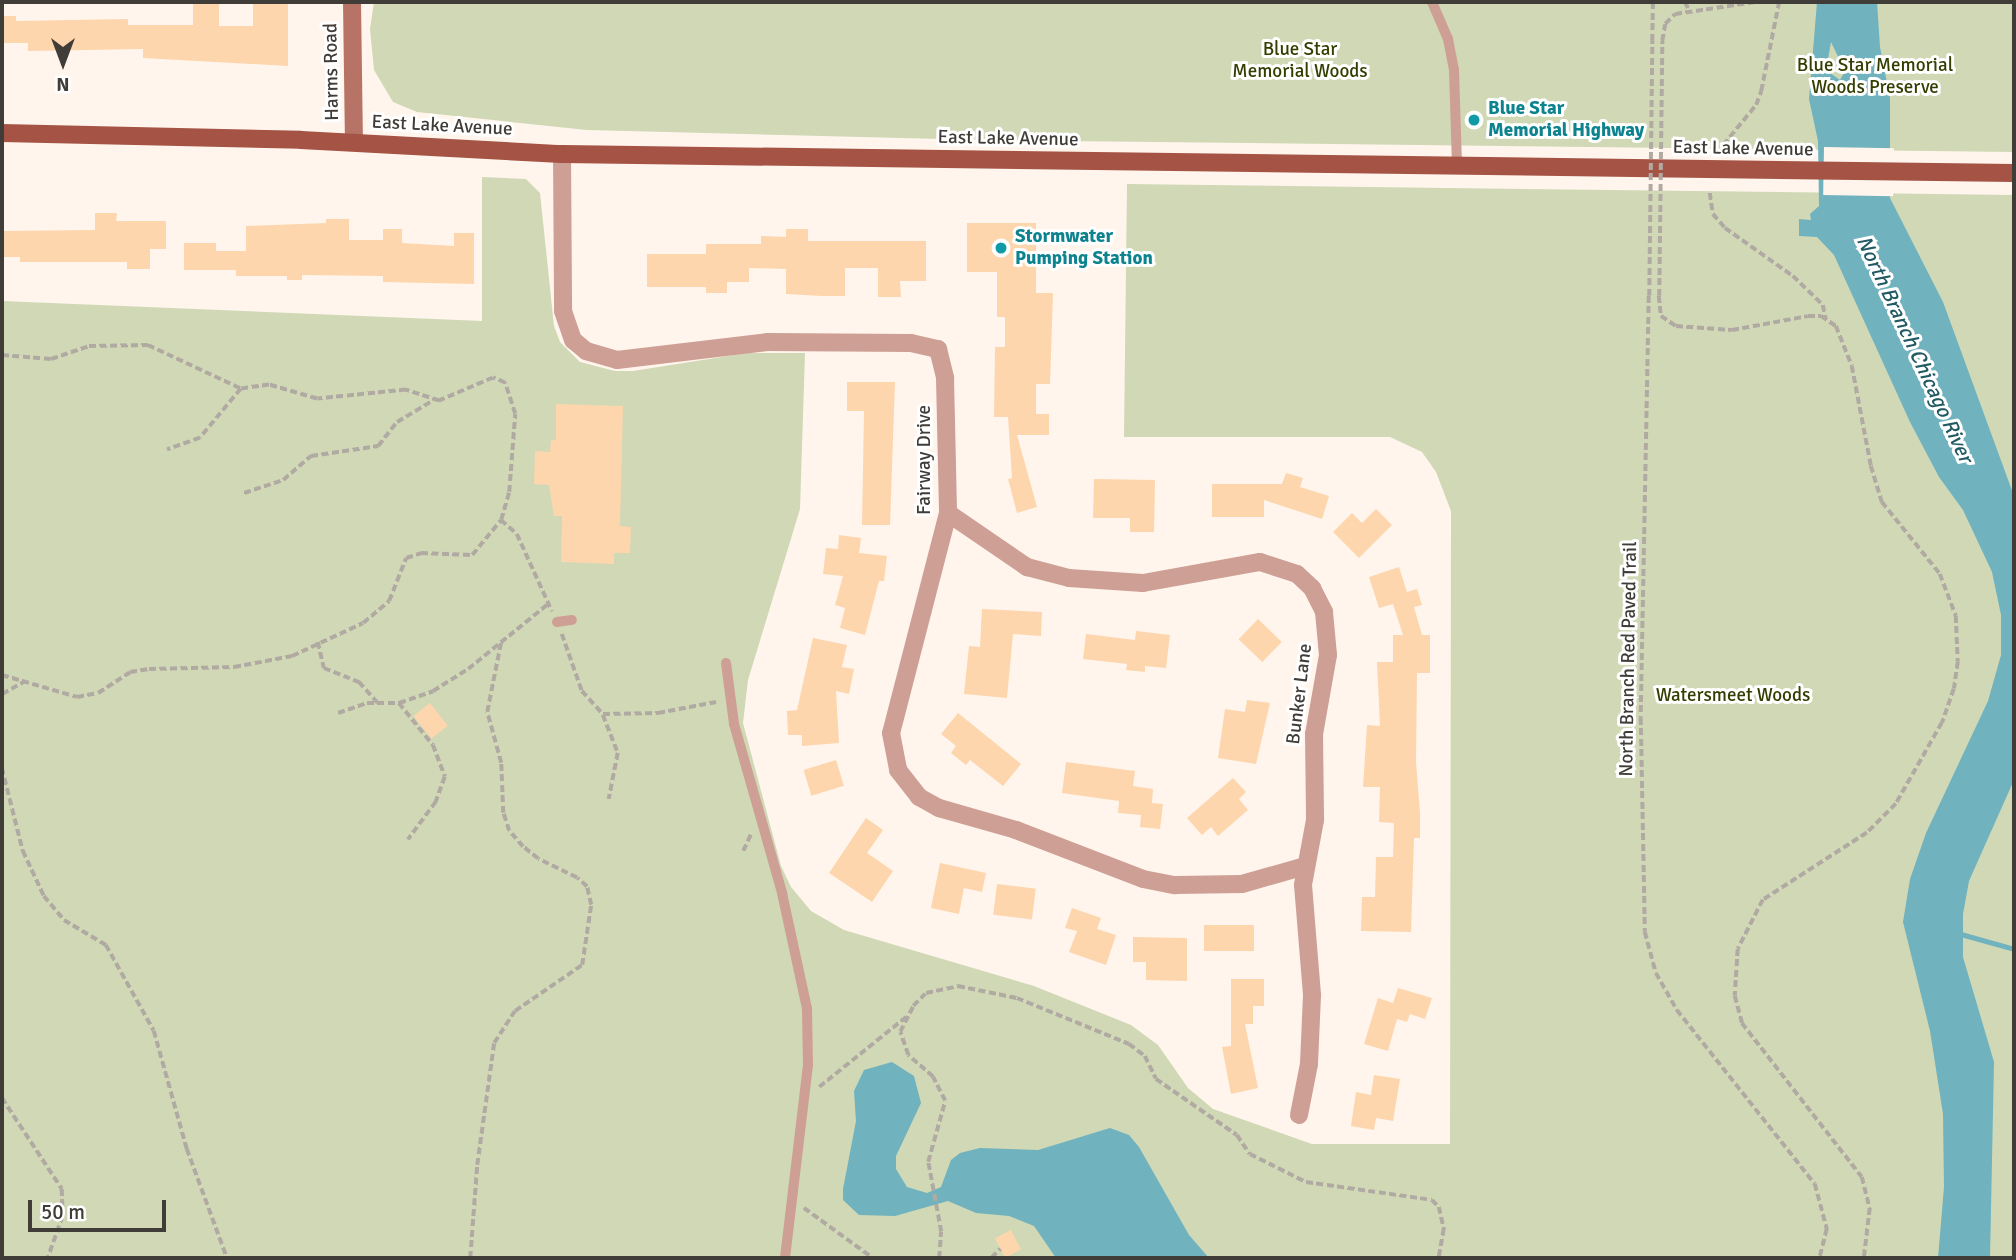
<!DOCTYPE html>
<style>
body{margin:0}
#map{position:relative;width:2016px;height:1260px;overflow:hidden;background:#fff5ec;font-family:Signika,sans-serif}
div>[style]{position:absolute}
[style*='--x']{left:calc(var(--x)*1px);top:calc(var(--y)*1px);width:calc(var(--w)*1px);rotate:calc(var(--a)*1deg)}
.green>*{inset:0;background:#d0d8b6}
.water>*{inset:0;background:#70b2be}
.pier>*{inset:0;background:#fff5ec;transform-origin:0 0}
.stream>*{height:5px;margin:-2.5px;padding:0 2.5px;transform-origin:2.5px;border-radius:2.5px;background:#70b2be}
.building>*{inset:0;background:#fdd6ad;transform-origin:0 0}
.path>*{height:3.5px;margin-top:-1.75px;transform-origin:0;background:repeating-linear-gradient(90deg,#b1aaa2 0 7px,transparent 0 10.5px)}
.service>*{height:10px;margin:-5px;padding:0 5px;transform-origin:5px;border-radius:5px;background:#ce9f95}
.minor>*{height:18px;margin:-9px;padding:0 9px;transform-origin:9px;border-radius:9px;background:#ce9f95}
.secondary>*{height:18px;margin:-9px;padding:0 9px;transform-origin:9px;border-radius:9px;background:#b67366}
.primary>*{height:18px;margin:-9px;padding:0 9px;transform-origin:9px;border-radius:9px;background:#a45344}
.path-bridge>*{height:3.5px;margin-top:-1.75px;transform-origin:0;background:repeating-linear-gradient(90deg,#b1aaa2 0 7px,transparent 0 10.5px)}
.dots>*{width:19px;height:19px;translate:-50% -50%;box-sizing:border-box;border:4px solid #fff;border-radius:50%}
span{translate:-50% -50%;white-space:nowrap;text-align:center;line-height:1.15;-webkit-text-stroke:6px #fff;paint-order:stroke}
.park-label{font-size:19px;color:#343e01}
.street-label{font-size:19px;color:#403c37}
.culture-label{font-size:19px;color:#0d838f;font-weight:700}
.left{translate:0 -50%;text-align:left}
.water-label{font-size:21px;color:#225a64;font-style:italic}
.frame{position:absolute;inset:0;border:4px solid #403c37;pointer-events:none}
.north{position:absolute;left:28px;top:28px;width:70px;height:70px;-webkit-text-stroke:5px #fff;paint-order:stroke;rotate:180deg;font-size:19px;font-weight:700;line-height:28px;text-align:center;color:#403c37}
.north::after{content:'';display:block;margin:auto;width:24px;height:32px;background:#403c37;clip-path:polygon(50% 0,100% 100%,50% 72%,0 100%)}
.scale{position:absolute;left:28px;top:1200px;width:138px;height:32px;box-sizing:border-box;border:4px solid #403c37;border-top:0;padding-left:9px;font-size:21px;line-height:24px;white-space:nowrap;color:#403c37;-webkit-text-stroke:5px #fff;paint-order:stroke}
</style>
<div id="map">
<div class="green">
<div style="clip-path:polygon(374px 2px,2014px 2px,2014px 152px,982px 140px,587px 130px,417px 112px,393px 102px,374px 70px,370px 29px)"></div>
<div style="clip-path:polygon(482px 177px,526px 179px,540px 193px,554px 326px,560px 342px,580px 362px,615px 371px,633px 371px,747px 353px,805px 353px,800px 509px,748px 680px,743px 723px,781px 866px,791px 887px,811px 911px,844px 930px,1034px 986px,1131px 1025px,1158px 1045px,1188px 1088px,1213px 1109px,1312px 1144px,1450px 1144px,1451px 511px,1436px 472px,1422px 452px,1390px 437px,1124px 437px,1127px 184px,2014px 195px,2014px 1258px,2px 1258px,2px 301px,482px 321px)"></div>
</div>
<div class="water">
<div style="clip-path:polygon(evenodd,1817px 2px,1877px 2px,1880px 47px,1890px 98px,1890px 198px,1943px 302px,2014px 496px,2014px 780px,1969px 881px,1963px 914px,1963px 957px,1994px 1062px,1990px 1258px,1938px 1258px,1944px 1187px,1943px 1114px,1930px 1031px,1903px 922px,1910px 879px,1926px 833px,1988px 701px,2001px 655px,2001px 615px,1992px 572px,1963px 510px,1939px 477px,1910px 422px,1834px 255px,1817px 237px,1799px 236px,1799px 219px,1811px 220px,1810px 214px,1819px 206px,1818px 141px,1809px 99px,1817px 2px,1831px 42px,1845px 71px,1840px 80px,1826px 70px,1831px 42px)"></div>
<div style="clip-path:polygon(892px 1062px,914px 1076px,921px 1103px,896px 1156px,896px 1169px,907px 1187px,927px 1193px,941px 1187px,951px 1160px,960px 1153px,980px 1148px,1038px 1150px,1110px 1128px,1129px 1135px,1139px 1147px,1189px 1235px,1209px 1258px,1056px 1258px,1034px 1226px,1009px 1216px,976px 1213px,948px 1201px,895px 1216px,859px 1215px,843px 1200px,843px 1189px,856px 1121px,854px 1091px,864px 1070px)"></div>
</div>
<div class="pier">
<div style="left:1824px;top:147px;width:70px;height:48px;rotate:1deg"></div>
</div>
<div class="stream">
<div style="--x:1957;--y:933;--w:59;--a:15.7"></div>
</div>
<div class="building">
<div style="clip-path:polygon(193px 2px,219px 2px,219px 26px,253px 26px,253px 2px,288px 2px,288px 66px,143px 58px,143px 49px,28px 51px,28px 43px,2px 43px,2px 16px,16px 16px,16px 21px,128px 19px,128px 25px,193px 25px)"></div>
<div style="clip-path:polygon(95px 213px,117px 213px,116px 221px,166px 221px,166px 249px,150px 249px,150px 269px,127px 269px,127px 262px,20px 262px,20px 257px,2px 257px,2px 231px,95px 230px)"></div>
<div style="clip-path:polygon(326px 219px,349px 219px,349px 240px,383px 240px,383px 229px,402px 229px,402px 243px,454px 246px,454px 233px,474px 233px,474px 284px,383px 282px,383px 276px,302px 275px,302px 280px,287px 280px,287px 276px,236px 276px,236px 270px,184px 270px,184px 243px,216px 243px,216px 251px,246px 251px,246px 226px,326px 223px)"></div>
<div style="clip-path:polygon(967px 223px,1036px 223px,1036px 293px,1053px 293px,1050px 384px,1036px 384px,1036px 414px,1049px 414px,1049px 435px,1017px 435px,1037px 507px,1017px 513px,1008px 479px,1012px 478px,1008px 417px,994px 417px,995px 347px,1005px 347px,1005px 317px,997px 317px,997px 272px,967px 272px)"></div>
<div style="clip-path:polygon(786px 229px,808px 229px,808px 241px,926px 241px,926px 281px,900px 281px,901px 297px,878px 297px,878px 268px,845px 268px,845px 296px,822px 296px,786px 294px,786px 269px,749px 268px,749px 282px,727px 282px,727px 293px,706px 293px,706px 287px,647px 287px,647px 254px,706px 254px,706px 244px,761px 244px,761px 236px,786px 237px)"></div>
<div style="clip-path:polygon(847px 382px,895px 382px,890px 525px,862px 525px,864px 411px,847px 411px)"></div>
<div style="clip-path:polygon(556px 404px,623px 406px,620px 526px,631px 527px,630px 553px,614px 553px,614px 564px,561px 562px,562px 516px,554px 516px,549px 485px,534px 484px,535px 451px,550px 452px,551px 440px,556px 440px)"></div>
<div style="clip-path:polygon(1286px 473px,1303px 478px,1300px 487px,1329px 496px,1322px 519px,1264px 500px,1264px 517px,1212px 517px,1212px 484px,1282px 484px)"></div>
<div style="clip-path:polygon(1094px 479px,1155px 480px,1154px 532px,1130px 532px,1130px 518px,1093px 518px)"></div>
<div style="clip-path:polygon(1376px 509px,1392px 525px,1359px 558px,1333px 532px,1352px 513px,1362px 523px)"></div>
<div style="clip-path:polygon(839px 535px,861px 538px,859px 553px,887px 556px,884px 581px,879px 581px,865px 635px,840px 628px,845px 608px,835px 605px,843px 576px,823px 574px,826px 548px,838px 549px)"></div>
<div style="clip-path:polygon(1399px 567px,1407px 592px,1417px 589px,1422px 605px,1414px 607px,1422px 635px,1430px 635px,1430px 673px,1417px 673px,1416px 762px,1420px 813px,1420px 838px,1414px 838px,1411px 932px,1361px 931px,1362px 897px,1375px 897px,1376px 857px,1393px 857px,1394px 823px,1379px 822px,1380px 787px,1363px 787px,1367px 725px,1380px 726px,1377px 662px,1393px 662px,1393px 635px,1403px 635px,1393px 604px,1379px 608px,1369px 577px)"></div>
<div style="clip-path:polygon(982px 609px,1042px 612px,1041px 636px,1013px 634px,1007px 698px,964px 694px,969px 646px,980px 647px)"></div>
<div style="left:1258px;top:619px;width:33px;height:28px;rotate:44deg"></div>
<div style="clip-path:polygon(1136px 631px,1170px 635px,1166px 668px,1145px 666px,1145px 672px,1126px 670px,1127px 664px,1083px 659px,1086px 634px,1135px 640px)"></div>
<div style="clip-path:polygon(813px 638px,847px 645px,842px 667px,854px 669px,849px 694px,836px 691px,839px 743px,802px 746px,802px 735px,788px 735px,787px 711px,797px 710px)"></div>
<div style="clip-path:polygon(1247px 700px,1270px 703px,1256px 764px,1218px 758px,1225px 709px,1245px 712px)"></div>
<div style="left:430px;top:703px;width:29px;height:21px;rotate:52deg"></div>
<div style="clip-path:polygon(958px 713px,1021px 764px,1003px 786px,970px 760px,966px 765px,951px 753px,956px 746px,941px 734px)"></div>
<div style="left:836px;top:760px;width:27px;height:34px;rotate:73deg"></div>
<div style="clip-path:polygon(1066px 762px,1135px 771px,1133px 786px,1153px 789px,1152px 803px,1163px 804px,1160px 829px,1140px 827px,1141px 815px,1118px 813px,1119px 801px,1062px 793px)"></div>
<div style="clip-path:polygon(1233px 778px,1246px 792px,1239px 799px,1248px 810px,1218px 836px,1211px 827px,1202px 835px,1187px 818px)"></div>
<div style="clip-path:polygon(866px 818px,883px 830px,867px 853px,893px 871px,872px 902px,829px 873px)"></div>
<div style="clip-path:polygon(940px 863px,986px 873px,982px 892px,964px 888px,959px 914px,931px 908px)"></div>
<div style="left:997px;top:884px;width:39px;height:31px;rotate:7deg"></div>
<div style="clip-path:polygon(1072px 908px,1101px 918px,1097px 929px,1116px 935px,1106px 965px,1069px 952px,1077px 931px,1065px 928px)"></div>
<div style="left:1204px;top:925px;width:50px;height:26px"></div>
<div style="clip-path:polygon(1133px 937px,1187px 938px,1187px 981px,1146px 980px,1146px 962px,1133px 962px)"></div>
<div style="clip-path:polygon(1231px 979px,1264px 979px,1264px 1006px,1253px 1006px,1253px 1024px,1245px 1024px,1258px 1088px,1231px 1094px,1222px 1047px,1231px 1046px)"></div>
<div style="clip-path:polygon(1398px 988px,1432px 998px,1425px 1019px,1410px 1014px,1407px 1022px,1397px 1019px,1388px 1051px,1364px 1044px,1378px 998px,1393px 1003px)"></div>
<div style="clip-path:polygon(1374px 1075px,1400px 1079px,1393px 1121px,1376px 1118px,1374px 1130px,1351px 1126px,1356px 1092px,1371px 1095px)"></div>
<div style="left:1011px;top:1230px;width:22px;height:18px;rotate:63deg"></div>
</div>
<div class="path">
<div style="--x:1659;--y:2;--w:22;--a:0"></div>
<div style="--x:1685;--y:2;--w:9;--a:63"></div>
<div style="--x:1652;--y:41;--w:39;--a:-89"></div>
<div style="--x:1662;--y:41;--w:17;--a:-80"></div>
<div style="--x:1665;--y:24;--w:14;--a:-45"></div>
<div style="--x:1675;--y:14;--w:81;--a:-8.5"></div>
<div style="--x:1723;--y:145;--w:52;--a:-50.5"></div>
<div style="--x:1756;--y:105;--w:15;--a:-70"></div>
<div style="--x:1761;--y:91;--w:91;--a:-78.6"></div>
<div style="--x:1710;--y:193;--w:21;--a:82"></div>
<div style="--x:1713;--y:214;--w:18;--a:49"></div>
<div style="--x:1725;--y:228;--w:83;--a:35.2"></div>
<div style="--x:1793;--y:276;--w:42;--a:44"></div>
<div style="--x:1823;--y:305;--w:14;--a:78"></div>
<div style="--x:1649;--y:296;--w:422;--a:91.1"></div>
<div style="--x:1641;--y:718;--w:214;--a:88.9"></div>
<div style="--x:1645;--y:932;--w:42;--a:75"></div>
<div style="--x:1656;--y:973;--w:43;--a:60.4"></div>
<div style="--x:1677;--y:1010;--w:222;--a:51.6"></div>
<div style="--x:1815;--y:1184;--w:47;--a:75.1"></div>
<div style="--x:1827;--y:1229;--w:30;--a:104"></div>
<div style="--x:1659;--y:296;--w:20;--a:84"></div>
<div style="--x:1661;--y:316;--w:18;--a:34"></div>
<div style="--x:1676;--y:326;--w:56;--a:4.1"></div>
<div style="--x:1732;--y:330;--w:77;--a:-10.4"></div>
<div style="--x:1808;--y:316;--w:13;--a:0"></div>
<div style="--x:1821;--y:316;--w:18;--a:34"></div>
<div style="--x:1836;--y:326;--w:43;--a:68.2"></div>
<div style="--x:1852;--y:366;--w:102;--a:79.2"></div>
<div style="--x:1871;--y:466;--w:38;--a:73"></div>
<div style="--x:1882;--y:502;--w:92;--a:51.1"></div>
<div style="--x:1940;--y:574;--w:45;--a:69.1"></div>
<div style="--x:1956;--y:616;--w:46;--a:87.5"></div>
<div style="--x:1958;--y:662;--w:27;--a:98"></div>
<div style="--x:1954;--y:689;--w:36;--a:109"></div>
<div style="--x:1942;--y:723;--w:93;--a:119.6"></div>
<div style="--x:1896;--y:804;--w:41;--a:135"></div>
<div style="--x:1867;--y:833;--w:124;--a:147.2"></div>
<div style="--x:1763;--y:900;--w:55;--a:117"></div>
<div style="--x:1738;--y:949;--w:47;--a:93.7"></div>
<div style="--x:1735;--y:996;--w:28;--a:75"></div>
<div style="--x:1742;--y:1023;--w:195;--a:52.1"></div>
<div style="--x:1862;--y:1177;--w:32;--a:76"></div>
<div style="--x:1870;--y:1208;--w:50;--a:96.8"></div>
<div style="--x:2;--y:355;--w:49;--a:4.7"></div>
<div style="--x:51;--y:359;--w:40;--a:-18.9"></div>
<div style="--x:89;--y:346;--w:59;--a:-1"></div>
<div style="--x:148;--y:345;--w:102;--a:25.1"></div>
<div style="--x:244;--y:493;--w:41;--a:-18.4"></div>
<div style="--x:283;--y:480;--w:37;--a:-41"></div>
<div style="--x:311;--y:456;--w:68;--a:-8.5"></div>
<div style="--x:378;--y:446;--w:31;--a:-52"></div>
<div style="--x:397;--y:422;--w:41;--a:-31"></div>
<div style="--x:501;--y:520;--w:21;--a:41"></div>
<div style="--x:517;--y:534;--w:85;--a:65.6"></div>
<div style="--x:562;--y:634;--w:60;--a:70.7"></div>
<div style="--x:582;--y:691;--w:31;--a:48"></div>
<div style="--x:603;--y:714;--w:55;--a:-1"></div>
<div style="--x:658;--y:713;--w:59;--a:-10.7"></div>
<div style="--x:318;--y:642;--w:27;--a:77"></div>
<div style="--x:324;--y:668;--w:38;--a:22"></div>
<div style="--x:359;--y:682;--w:28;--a:48"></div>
<div style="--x:2;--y:675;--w:78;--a:16.3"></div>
<div style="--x:77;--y:697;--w:21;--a:-11"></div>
<div style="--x:98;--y:693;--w:38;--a:-33"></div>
<div style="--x:130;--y:672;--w:19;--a:-9"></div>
<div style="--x:149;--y:669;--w:85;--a:-1.3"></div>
<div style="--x:234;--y:667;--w:59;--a:-10.7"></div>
<div style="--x:292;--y:656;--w:78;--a:-24.9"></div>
<div style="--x:363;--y:623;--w:34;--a:-40"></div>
<div style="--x:389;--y:601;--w:46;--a:-68.4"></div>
<div style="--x:406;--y:558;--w:16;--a:-18"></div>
<div style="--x:421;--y:553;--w:51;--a:2.2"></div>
<div style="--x:472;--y:555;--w:45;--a:-50.4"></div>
<div style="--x:501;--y:520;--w:29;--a:-74"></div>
<div style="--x:509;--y:492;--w:78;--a:-85.6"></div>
<div style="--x:515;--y:414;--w:33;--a:-108"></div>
<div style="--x:505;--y:383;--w:13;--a:-157"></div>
<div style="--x:493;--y:378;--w:59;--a:156.9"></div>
<div style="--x:439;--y:401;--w:35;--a:-162"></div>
<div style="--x:406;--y:390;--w:89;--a:174.2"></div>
<div style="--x:317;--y:399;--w:50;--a:-163.7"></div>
<div style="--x:269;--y:385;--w:28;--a:172"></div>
<div style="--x:241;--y:389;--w:64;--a:129.9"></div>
<div style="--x:200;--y:438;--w:35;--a:160"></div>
<div style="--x:2;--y:694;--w:26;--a:-29"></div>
<div style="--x:399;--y:703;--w:54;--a:51"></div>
<div style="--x:433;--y:745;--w:34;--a:69"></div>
<div style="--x:445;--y:777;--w:27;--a:110"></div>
<div style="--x:436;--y:802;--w:47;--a:126.4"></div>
<div style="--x:338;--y:713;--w:31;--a:-19"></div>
<div style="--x:367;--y:703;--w:32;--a:0"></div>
<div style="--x:399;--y:703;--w:36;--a:-19"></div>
<div style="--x:433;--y:691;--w:41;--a:-32.2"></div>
<div style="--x:468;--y:669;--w:103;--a:-39.1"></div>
<div style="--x:603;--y:715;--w:41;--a:68.5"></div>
<div style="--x:618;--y:753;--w:47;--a:101.1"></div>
<div style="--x:2;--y:768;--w:86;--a:75.8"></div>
<div style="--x:23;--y:851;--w:50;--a:65"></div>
<div style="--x:44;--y:896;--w:31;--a:50"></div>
<div style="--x:64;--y:920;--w:49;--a:30.8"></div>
<div style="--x:106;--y:945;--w:98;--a:60.8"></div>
<div style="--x:154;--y:1031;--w:123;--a:74.4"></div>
<div style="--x:187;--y:1149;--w:116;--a:69.8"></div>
<div style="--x:743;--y:851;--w:19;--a:-65"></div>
<div style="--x:819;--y:1087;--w:112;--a:-38.8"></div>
<div style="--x:2;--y:1098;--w:109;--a:56.6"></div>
<div style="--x:62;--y:1189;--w:27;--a:88"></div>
<div style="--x:63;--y:1216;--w:45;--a:109.7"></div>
<div style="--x:804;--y:1208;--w:85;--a:35.9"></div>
<div style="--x:470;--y:1258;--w:93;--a:-85.7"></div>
<div style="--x:477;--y:1165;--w:123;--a:-82.1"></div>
<div style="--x:494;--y:1043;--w:38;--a:-57"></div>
<div style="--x:515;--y:1011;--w:81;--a:-34.5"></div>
<div style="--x:582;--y:965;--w:61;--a:-81.5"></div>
<div style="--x:591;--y:905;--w:18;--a:-103"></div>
<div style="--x:587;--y:887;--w:13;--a:-138"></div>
<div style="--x:577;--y:878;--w:43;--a:-154"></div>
<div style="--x:538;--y:859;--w:19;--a:-141"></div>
<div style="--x:523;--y:847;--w:21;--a:-131"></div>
<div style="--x:509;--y:831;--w:19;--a:-108"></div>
<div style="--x:503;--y:813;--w:50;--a:-92.3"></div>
<div style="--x:501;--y:763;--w:53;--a:-105.4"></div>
<div style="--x:487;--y:712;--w:71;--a:-78.7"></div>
<div style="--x:939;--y:1258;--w:26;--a:-86"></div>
<div style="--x:941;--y:1232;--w:71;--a:-100.5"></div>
<div style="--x:928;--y:1162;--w:63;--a:-74.4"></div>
<div style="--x:945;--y:1101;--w:27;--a:-117"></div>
<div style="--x:933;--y:1077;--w:33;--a:-139"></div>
<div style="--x:908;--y:1055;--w:24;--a:-109"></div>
<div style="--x:900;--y:1032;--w:29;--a:-63"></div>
<div style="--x:913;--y:1006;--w:18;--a:-45"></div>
<div style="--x:926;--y:993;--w:33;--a:-12"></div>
<div style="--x:958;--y:986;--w:60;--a:11.5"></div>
<div style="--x:1017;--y:998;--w:121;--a:22.3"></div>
<div style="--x:1129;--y:1044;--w:20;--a:37"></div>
<div style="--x:1145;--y:1056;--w:25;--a:64"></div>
<div style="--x:1156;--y:1079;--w:98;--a:34.7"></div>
<div style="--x:1237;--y:1135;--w:23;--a:56"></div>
<div style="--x:1250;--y:1154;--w:63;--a:26.6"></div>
<div style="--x:1306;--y:1182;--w:127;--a:8.1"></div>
<div style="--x:1432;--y:1200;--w:10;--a:45"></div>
<div style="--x:1439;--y:1207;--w:23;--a:77"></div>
<div style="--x:1444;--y:1229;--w:29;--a:100"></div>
<div style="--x:991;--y:1258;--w:13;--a:-45"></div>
</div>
<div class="service">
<div style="--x:1432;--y:2;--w:40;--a:66.6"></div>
<div style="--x:1448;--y:39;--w:32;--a:79"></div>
<div style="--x:1454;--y:70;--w:96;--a:88.2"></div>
<div style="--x:557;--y:622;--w:15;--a:-8"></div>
<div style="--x:726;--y:663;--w:62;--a:82.5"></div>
<div style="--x:734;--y:724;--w:176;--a:74.1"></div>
<div style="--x:782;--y:893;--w:119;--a:77.8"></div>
<div style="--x:807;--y:1009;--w:56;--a:89"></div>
<div style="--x:808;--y:1065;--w:194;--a:96.8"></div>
</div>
<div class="minor">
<div style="--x:562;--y:154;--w:157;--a:89.6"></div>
<div style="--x:563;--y:311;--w:31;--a:71"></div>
<div style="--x:573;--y:340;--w:17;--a:40"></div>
<div style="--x:586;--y:351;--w:32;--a:16"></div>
<div style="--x:617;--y:360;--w:151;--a:-6.8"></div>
<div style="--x:767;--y:342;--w:144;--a:0.4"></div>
<div style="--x:911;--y:343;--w:28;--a:13"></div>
<div style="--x:938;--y:349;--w:30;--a:76"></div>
<div style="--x:945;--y:378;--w:135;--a:88.7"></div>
<div style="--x:948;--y:513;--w:227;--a:104.5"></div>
<div style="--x:891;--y:733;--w:38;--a:79"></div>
<div style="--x:898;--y:770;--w:34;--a:52"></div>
<div style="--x:919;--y:797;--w:23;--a:29"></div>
<div style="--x:939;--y:808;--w:80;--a:15.9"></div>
<div style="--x:1016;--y:830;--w:136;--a:21.1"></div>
<div style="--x:1143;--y:879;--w:33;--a:11"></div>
<div style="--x:1175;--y:885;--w:67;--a:-0.9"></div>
<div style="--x:1242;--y:884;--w:66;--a:-15.9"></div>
<div style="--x:948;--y:513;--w:96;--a:34.4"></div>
<div style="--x:1027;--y:567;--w:43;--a:14.7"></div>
<div style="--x:1069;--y:578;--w:74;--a:3.9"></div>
<div style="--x:1143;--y:583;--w:119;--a:-10.2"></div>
<div style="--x:1260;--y:562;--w:39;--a:18"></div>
<div style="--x:1297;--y:574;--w:21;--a:43"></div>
<div style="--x:1312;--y:588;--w:27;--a:63"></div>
<div style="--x:1324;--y:612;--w:43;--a:84.7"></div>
<div style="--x:1328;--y:655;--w:80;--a:100"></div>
<div style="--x:1314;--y:734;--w:86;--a:89.3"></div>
<div style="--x:1315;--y:820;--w:66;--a:100.5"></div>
<div style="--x:1303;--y:885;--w:110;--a:85.3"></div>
<div style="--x:1312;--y:995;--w:69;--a:92.5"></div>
<div style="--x:1309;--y:1064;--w:52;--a:101.1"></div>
</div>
<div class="secondary">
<div style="--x:352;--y:2;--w:140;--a:89.2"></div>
</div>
<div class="primary">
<div style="--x:2;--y:133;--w:299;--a:1.3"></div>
<div style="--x:301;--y:140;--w:261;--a:3.1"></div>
<div style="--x:562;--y:154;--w:1452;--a:0.75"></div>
</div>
<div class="path-bridge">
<div style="--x:1649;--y:296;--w:255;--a:-89.3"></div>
<div style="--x:1659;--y:296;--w:255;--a:-89.3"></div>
</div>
<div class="dots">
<div style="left:1474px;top:120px;background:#0f9aa8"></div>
<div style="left:1001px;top:248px;background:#0f9aa8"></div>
</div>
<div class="park-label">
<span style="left:1300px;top:61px">Blue Star<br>Memorial Woods</span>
<span style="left:1875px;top:77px">Blue Star Memorial<br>Woods Preserve</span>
<span style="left:1733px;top:696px">Watersmeet Woods</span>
</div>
<div class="street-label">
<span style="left:332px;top:72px;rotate:-91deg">Harms Road</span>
<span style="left:442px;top:126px;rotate:3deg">East Lake Avenue</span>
<span style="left:1008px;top:139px;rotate:1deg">East Lake Avenue</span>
<span style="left:1743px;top:149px;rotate:1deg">East Lake Avenue</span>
<span style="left:925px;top:460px;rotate:-90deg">Fairway Drive</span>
<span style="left:1629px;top:659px;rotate:-89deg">North Branch Red Paved Trail</span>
<span style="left:1300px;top:694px;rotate:-83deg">Bunker Lane</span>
</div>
<div class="culture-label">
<span class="left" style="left:1488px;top:120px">Blue Star<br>Memorial Highway</span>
<span class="left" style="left:1015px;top:248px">Stormwater<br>Pumping Station</span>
</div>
<div class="water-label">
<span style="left:1915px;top:349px;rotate:65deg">North Branch Chicago River</span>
</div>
<div class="frame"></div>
<div class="north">N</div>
<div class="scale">50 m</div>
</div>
